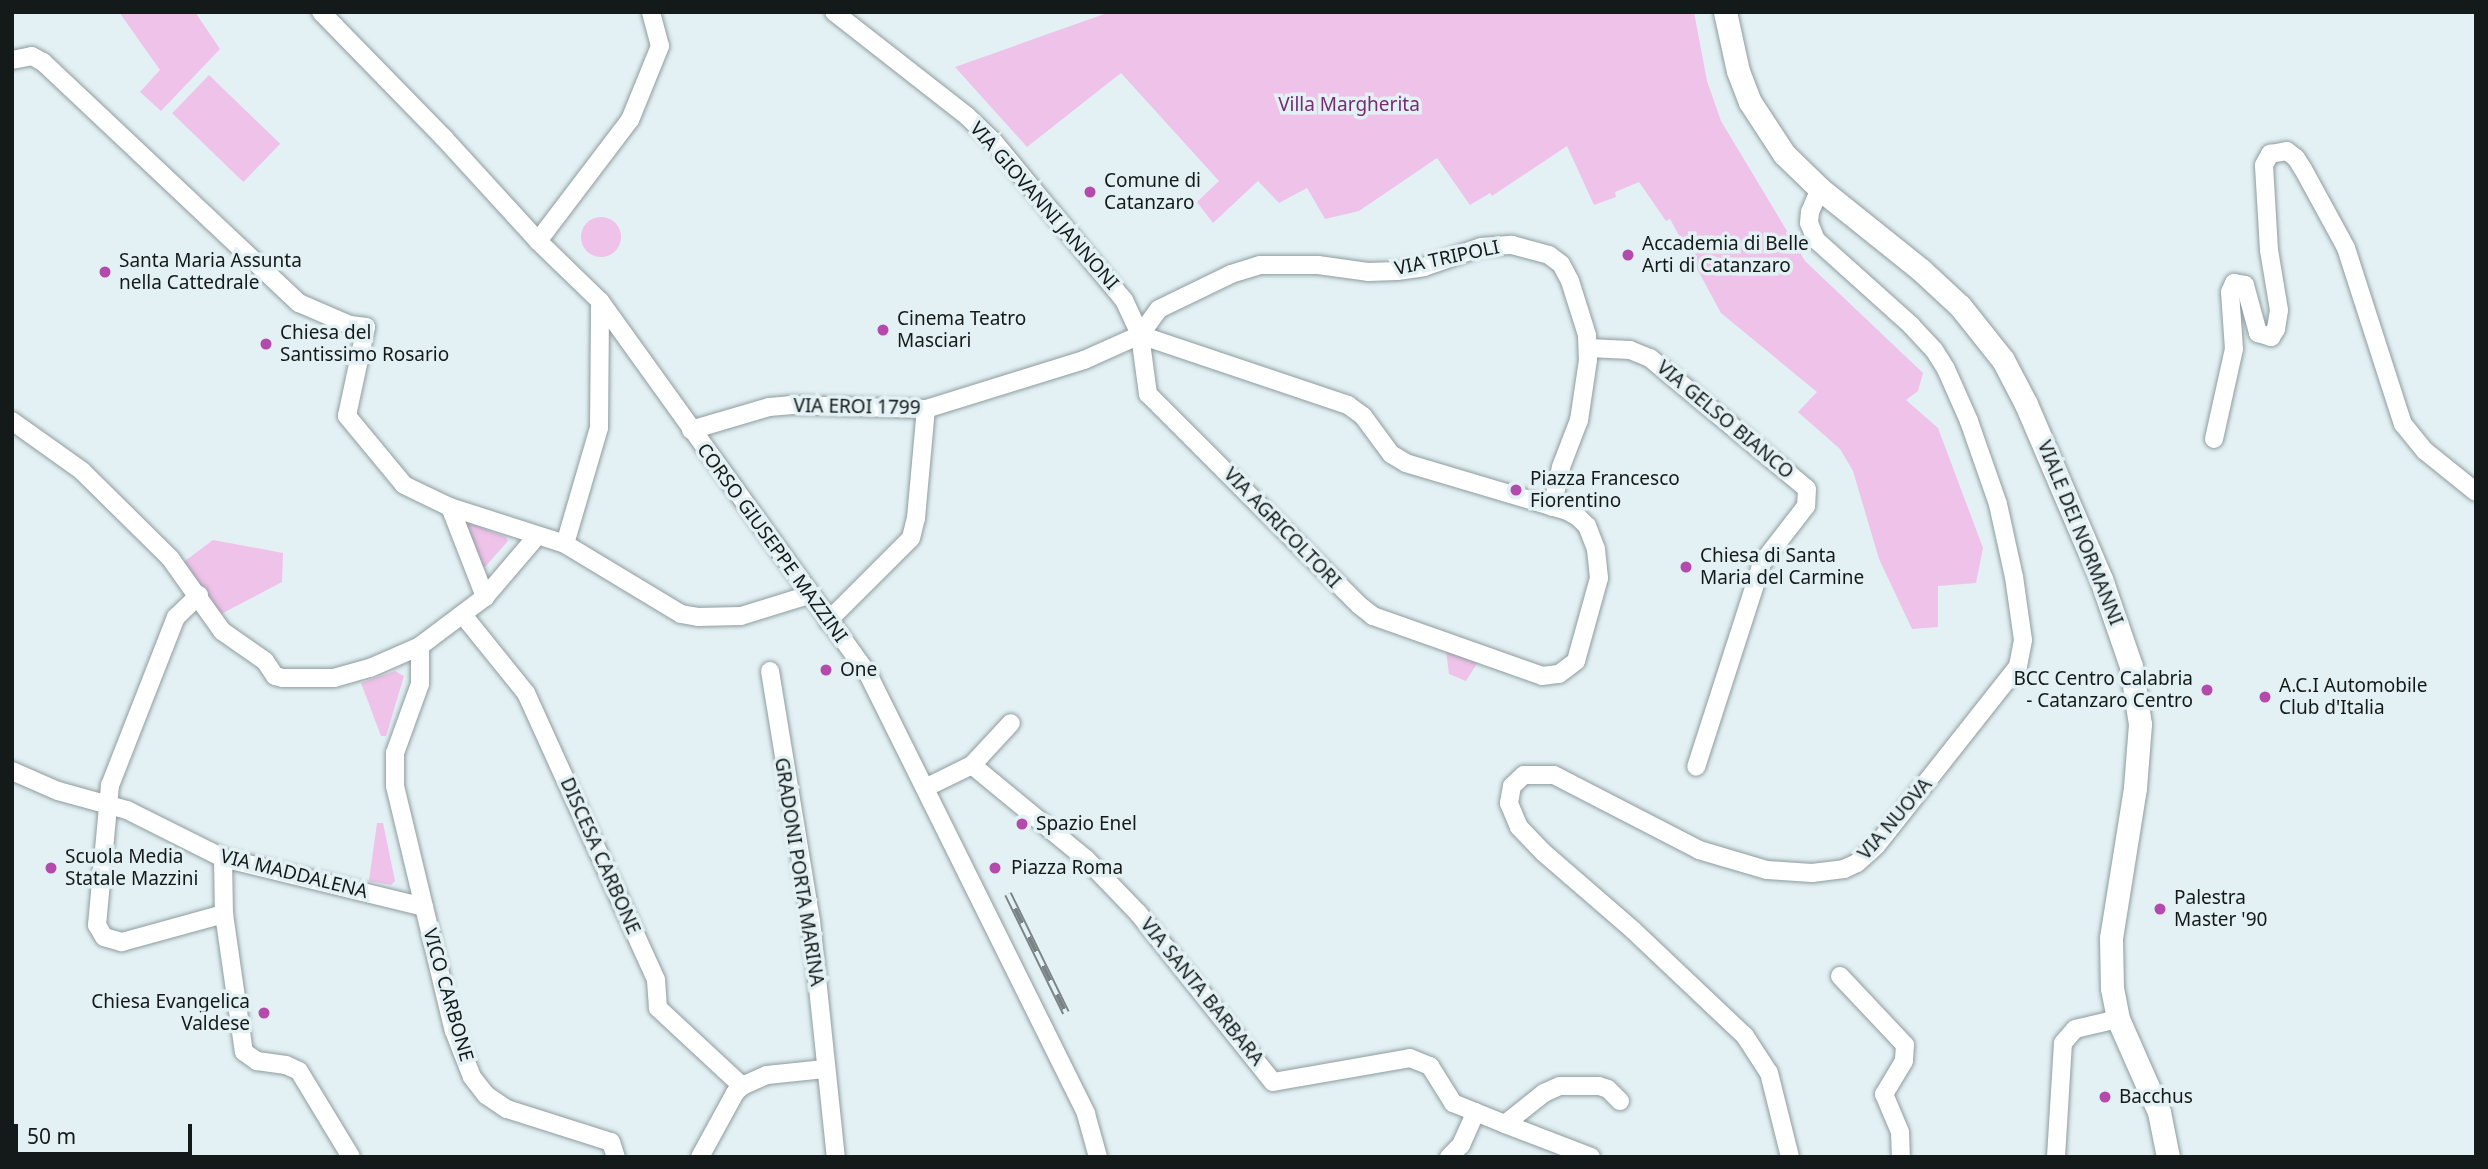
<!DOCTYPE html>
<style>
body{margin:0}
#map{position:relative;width:2488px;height:1169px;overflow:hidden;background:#e3f1f4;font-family:"Noto Sans",sans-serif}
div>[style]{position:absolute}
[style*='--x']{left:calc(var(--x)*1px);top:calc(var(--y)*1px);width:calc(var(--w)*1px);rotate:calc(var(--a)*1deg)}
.green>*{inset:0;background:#efc2e9;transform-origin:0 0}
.round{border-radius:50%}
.roads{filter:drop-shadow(0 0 2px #8f9c9f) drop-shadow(0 0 2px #8f9c9f)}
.minor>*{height:18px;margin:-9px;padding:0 9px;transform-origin:9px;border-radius:9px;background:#fff}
.tertiary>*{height:23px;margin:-11.5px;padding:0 11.5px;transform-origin:11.5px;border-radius:11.5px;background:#fff}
.rail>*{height:8px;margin-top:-4px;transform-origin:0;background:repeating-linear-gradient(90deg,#e3f1f4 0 16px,#7a8486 0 32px);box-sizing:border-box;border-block:2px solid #7a8486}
.dots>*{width:19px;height:19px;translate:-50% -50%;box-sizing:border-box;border:4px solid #e3f1f4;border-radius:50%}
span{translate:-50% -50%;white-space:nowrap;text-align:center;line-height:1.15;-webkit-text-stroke:7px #e3f1f4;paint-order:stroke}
.park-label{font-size:19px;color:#772b73}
.poi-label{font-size:19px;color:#14191a}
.left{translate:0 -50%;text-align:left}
.right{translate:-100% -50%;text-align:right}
.street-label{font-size:19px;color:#14191a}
.frame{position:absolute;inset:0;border:14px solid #14191a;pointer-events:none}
.scale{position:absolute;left:14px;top:1124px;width:178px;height:32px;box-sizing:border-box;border:4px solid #14191a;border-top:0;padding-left:9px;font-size:21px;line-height:24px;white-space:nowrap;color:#14191a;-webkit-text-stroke:5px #e3f1f4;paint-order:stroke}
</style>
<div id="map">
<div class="green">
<div style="clip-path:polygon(119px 12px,195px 12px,220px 49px,161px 111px,140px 92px,160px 70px)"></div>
<div style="clip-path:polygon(1110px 12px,1694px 12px,1707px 81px,1721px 121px,1805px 261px,1923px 373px,1918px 391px,1906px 400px,1938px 428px,1983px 548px,1976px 583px,1938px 586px,1938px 627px,1912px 629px,1879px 559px,1853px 471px,1840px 449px,1798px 412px,1817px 392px,1721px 313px,1670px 219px,1666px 221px,1639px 182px,1615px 192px,1616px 197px,1594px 205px,1567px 146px,1492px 196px,1490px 193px,1470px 205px,1437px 158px,1359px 211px,1325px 219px,1307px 188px,1279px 203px,1258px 181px,1213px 223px,1197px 202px,1219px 181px,1121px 73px,1027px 147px,955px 67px)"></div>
<div style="left:209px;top:75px;width:99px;height:53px;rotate:44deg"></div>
<div class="round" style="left:581px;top:217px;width:40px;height:40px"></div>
<div style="clip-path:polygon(469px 523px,506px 537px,508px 541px,485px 567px,481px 566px,465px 526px)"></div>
<div style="clip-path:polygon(213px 540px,283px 553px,282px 582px,221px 614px,181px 564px)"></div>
<div style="clip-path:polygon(1446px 651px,1478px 662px,1466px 681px,1449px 674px)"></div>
<div style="clip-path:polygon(395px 671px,404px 676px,386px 736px,381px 736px,361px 683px)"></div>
<div style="clip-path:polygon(377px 823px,383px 823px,395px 881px,391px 885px,369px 881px)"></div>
</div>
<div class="roads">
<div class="minor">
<div style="--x:321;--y:12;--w:176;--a:45.7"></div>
<div style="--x:444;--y:138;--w:139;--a:47.6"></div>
<div style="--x:538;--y:241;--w:86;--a:44.1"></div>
<div style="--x:600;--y:301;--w:462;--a:54.3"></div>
<div style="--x:869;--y:676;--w:489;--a:63.6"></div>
<div style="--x:1086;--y:1114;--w:45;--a:74.4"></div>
<div style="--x:834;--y:12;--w:169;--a:38"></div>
<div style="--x:967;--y:116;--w:37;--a:44"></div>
<div style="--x:994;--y:142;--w:205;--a:50.6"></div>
<div style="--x:1124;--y:300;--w:38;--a:65"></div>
<div style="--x:1140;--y:335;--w:60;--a:82.3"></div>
<div style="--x:1148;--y:394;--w:298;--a:45"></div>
<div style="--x:1359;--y:605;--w:18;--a:38"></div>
<div style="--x:1373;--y:616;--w:179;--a:19.5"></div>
<div style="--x:1542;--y:676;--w:17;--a:-7"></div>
<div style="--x:1559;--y:674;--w:21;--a:-37"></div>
<div style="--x:1576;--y:661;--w:86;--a:-74.5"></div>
<div style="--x:1599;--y:578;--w:29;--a:-96"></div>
<div style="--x:1596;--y:549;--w:25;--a:-111"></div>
<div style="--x:1587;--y:526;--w:13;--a:-135"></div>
<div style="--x:1578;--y:517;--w:13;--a:-151"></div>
<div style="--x:1567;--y:511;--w:168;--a:-163.4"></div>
<div style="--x:1406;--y:463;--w:17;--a:-149"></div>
<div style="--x:1391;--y:454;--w:47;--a:-126.4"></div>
<div style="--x:1363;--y:416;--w:19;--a:-144"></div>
<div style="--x:1348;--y:405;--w:219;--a:-161.4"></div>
<div style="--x:12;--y:60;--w:20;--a:-11"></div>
<div style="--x:32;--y:56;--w:13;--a:29"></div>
<div style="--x:43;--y:62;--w:352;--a:43.3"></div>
<div style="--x:299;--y:303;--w:56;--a:23.3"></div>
<div style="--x:350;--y:325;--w:16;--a:7"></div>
<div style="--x:366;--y:327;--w:91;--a:102.1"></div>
<div style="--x:347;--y:416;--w:89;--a:50.4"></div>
<div style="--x:404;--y:485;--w:51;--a:25.6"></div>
<div style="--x:450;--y:507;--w:121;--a:17.8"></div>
<div style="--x:565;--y:544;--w:135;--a:31.1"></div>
<div style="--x:681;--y:614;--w:17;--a:10"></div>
<div style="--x:698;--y:617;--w:43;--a:-1.3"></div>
<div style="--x:741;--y:616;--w:71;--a:-17.2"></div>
<div style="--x:538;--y:241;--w:152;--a:-52.8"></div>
<div style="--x:630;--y:120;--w:80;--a:-67.9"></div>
<div style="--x:660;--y:46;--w:35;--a:-105"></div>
<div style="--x:1589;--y:348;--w:41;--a:2.8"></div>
<div style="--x:1630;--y:350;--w:22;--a:22"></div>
<div style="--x:1650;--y:358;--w:204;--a:39.8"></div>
<div style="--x:1807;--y:489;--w:17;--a:93"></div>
<div style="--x:1806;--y:506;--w:72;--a:127.7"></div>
<div style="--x:1762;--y:563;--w:214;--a:107.9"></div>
<div style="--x:12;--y:421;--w:86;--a:35.5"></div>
<div style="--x:82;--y:471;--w:124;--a:44.7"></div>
<div style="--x:170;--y:558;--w:90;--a:54.5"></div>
<div style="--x:222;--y:631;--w:52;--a:34.9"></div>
<div style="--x:265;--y:661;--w:18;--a:56"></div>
<div style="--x:275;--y:676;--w:8;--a:14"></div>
<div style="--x:283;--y:678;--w:51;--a:0"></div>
<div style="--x:334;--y:678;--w:37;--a:-16"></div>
<div style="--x:370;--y:668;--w:55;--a:-23.7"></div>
<div style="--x:420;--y:646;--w:81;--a:-37"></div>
<div style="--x:485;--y:597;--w:80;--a:-49.6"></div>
<div style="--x:691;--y:430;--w:81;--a:-16.4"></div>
<div style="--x:769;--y:407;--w:21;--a:-5"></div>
<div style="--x:790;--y:405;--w:136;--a:1.7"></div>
<div style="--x:926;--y:409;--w:165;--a:-17.2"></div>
<div style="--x:1084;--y:360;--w:61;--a:-24.1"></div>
<div style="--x:1140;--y:335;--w:32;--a:-54"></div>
<div style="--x:1159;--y:309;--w:80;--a:-25.9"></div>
<div style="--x:1231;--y:274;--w:30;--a:-17"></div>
<div style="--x:1260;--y:265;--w:58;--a:0"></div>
<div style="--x:1318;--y:265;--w:50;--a:8"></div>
<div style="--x:1368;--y:272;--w:29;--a:-2"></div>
<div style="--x:1397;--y:271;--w:27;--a:-8"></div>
<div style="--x:1424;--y:267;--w:60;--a:-19.3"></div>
<div style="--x:1481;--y:247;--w:31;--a:-4"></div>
<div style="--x:1512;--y:245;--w:38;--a:15"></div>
<div style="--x:1549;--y:255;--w:15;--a:37"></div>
<div style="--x:1561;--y:264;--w:19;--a:62"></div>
<div style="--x:1570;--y:281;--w:57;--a:72.5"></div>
<div style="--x:1587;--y:335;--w:25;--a:88"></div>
<div style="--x:1588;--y:360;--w:61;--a:98.5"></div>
<div style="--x:1579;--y:420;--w:50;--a:111"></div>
<div style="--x:1561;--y:467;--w:41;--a:102.7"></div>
<div style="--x:2214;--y:439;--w:92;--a:-77.5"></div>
<div style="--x:2234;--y:349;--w:57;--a:-94"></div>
<div style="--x:2230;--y:292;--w:10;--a:-66"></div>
<div style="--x:2234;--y:283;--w:11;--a:10"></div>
<div style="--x:2245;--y:285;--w:50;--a:74.8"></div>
<div style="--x:2258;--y:333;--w:14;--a:17"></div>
<div style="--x:2271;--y:337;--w:9;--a:-58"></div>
<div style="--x:2276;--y:329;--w:19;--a:-81"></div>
<div style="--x:2279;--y:310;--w:61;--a:-99.5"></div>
<div style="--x:2269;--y:250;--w:85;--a:-93.4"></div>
<div style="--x:2264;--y:165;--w:13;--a:-61"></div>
<div style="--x:2270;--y:154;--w:17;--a:-10"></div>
<div style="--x:2287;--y:151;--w:11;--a:38"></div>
<div style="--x:2296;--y:158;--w:13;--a:58"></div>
<div style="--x:2303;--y:169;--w:90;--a:61.4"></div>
<div style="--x:2346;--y:248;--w:185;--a:72.1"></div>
<div style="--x:2403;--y:424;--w:35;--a:51"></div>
<div style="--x:2425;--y:451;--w:65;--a:38.8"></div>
<div style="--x:450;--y:507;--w:97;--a:68.7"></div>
<div style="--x:565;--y:544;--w:121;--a:-73.7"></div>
<div style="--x:599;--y:428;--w:127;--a:-89.5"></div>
<div style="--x:199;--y:595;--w:32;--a:136"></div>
<div style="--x:176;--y:617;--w:180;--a:111.4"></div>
<div style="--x:110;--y:785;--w:141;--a:95.3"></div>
<div style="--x:97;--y:925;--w:14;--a:60"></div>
<div style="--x:104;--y:937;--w:19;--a:16"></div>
<div style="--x:122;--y:942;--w:106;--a:-15.4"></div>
<div style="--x:463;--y:615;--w:100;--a:51.1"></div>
<div style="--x:526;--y:693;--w:315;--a:65.6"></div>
<div style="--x:656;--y:980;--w:28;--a:86"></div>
<div style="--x:658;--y:1008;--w:115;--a:42.9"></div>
<div style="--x:828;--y:621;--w:117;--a:-45"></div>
<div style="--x:911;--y:538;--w:21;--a:-76"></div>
<div style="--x:916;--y:518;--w:109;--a:-84.8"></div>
<div style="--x:420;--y:646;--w:38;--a:90"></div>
<div style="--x:420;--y:684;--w:73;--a:109.9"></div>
<div style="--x:395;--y:753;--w:33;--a:90"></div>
<div style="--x:395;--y:786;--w:252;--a:76.5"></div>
<div style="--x:454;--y:1031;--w:49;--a:68.6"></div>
<div style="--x:472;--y:1077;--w:23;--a:52"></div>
<div style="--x:486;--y:1095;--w:25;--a:34"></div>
<div style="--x:507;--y:1109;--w:109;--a:17.6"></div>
<div style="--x:611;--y:1142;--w:16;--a:72"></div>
<div style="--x:770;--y:671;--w:253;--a:80.7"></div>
<div style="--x:811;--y:921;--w:237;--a:84"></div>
<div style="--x:972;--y:765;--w:57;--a:-47.1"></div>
<div style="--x:12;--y:771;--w:50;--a:23.5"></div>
<div style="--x:58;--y:791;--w:72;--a:15.4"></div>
<div style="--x:127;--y:810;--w:107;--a:26.6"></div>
<div style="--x:223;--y:858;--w:207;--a:13.7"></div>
<div style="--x:925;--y:788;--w:52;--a:-26.1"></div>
<div style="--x:972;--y:765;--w:148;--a:39.5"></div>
<div style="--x:1086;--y:859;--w:75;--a:46.1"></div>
<div style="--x:1138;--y:913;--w:216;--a:51.4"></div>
<div style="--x:1273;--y:1082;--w:139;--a:-9.9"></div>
<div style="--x:1410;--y:1058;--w:22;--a:22"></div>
<div style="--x:1430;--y:1066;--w:44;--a:58.1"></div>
<div style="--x:1453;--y:1103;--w:56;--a:22"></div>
<div style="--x:1505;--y:1124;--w:50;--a:-38.5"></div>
<div style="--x:1544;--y:1093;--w:17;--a:-24"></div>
<div style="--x:1560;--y:1086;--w:39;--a:0"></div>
<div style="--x:1599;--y:1086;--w:9;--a:18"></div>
<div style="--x:1608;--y:1089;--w:17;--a:45"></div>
<div style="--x:223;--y:858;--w:56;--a:89"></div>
<div style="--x:224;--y:914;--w:139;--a:81.8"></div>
<div style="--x:244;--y:1052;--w:16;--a:35"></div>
<div style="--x:257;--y:1061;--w:29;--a:8"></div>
<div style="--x:286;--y:1065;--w:14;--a:25"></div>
<div style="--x:299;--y:1071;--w:100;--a:58.8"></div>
<div style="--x:1840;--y:976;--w:95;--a:46.7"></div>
<div style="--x:1905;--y:1045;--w:16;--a:94"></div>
<div style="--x:1904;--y:1061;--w:39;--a:121"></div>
<div style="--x:1884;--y:1094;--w:41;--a:67.2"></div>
<div style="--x:1900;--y:1132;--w:25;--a:88"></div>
<div style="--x:1505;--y:1124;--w:92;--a:21"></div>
<div style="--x:700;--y:1157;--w:73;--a:-61.3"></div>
<div style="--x:735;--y:1093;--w:10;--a:-45"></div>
<div style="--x:742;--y:1086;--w:27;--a:-24"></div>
<div style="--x:767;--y:1075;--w:58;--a:-5.9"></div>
<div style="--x:1449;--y:1157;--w:17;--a:-45"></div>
<div style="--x:1461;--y:1145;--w:36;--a:-66"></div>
<div style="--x:1790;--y:1157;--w:87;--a:-104"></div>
<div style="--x:1769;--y:1073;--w:44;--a:-123"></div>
<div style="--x:1745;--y:1036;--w:154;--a:-136.6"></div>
<div style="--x:1633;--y:930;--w:119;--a:-139.1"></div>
<div style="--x:1543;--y:852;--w:35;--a:-134"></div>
<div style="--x:1519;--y:827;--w:26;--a:-113"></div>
<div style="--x:1509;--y:803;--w:17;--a:-80"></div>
<div style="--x:1512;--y:786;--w:16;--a:-43"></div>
<div style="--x:1524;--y:775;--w:30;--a:0"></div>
<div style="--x:1554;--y:775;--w:163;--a:27.3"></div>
<div style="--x:1699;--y:850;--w:71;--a:16.4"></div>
<div style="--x:1767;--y:870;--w:45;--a:3.8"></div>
<div style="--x:1812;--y:873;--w:32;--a:-7"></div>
<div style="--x:1844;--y:869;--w:14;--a:-25"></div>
<div style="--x:1857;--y:863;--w:25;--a:-42"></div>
<div style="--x:1876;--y:846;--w:229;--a:-51.7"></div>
<div style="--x:2018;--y:666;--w:26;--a:-79"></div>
<div style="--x:2023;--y:640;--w:64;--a:-98.1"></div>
<div style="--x:2014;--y:577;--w:75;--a:-102.4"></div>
<div style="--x:1998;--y:504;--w:88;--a:-109.3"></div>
<div style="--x:1969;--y:421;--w:57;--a:-113.9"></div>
<div style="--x:1946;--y:369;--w:22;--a:-122"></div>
<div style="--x:1934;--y:350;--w:33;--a:-133"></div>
<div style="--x:1912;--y:326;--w:129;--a:-138.1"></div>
<div style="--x:1816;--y:240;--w:18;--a:-112"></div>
<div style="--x:1809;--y:223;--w:11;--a:-85"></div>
<div style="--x:1810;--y:212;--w:25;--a:-67"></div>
<div style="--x:2056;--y:1157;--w:114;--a:-86.5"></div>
<div style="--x:2063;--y:1043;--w:18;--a:-49"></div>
<div style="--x:2075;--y:1029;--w:44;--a:-13.1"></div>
</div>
<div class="tertiary">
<div style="--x:1725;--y:12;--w:60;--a:77.6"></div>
<div style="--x:1738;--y:71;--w:33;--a:69"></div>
<div style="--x:1750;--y:102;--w:62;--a:56.8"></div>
<div style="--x:1784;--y:154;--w:50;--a:44.2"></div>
<div style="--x:1820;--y:189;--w:128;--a:38.7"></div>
<div style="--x:1920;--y:269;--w:54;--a:42.8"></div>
<div style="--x:1960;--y:306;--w:69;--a:51.5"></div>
<div style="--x:2003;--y:360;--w:50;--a:62.4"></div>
<div style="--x:2026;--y:404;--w:190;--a:66.8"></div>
<div style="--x:2101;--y:579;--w:92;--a:71"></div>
<div style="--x:2131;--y:666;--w:59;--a:81.2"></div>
<div style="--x:2140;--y:724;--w:64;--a:94.5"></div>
<div style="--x:2135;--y:788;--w:152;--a:99.1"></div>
<div style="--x:2111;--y:938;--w:50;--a:88.9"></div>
<div style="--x:2112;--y:988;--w:32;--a:79"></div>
<div style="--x:2118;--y:1019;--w:102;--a:66.2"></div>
<div style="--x:2159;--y:1112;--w:46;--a:78.7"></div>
</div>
</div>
<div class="rail">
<div style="--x:1008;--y:894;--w:132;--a:64"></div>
</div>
<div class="dots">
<div style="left:1090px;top:192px;background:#b34aac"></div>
<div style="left:1628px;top:255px;background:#b34aac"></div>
<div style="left:105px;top:272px;background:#b34aac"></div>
<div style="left:883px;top:330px;background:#b34aac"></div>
<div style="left:266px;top:344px;background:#b34aac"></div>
<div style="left:1516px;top:490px;background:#b34aac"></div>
<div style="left:1686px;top:567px;background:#b34aac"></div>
<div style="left:826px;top:670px;background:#b34aac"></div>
<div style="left:2207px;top:690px;background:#b34aac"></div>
<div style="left:2265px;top:697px;background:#b34aac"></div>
<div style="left:1022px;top:824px;background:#b34aac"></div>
<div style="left:51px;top:868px;background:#b34aac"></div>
<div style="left:995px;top:868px;background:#b34aac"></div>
<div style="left:2160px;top:909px;background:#b34aac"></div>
<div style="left:264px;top:1013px;background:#b34aac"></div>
<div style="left:2105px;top:1097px;background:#b34aac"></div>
</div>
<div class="park-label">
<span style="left:1349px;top:105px">Villa Margherita</span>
</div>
<div class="poi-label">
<span class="left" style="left:1104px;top:192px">Comune di<br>Catanzaro</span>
<span class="left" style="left:1642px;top:255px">Accademia di Belle<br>Arti di Catanzaro</span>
<span class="left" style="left:119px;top:272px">Santa Maria Assunta<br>nella Cattedrale</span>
<span class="left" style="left:897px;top:330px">Cinema Teatro<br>Masciari</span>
<span class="left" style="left:280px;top:344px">Chiesa del<br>Santissimo Rosario</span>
<span class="left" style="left:1530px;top:490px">Piazza Francesco<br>Fiorentino</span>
<span class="left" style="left:1700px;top:567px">Chiesa di Santa<br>Maria del Carmine</span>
<span class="left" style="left:840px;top:670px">One</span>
<span class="right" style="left:2193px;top:690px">BCC Centro Calabria<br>- Catanzaro Centro</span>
<span class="left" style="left:2279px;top:697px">A.C.I Automobile<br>Club d'Italia</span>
<span class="left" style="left:1036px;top:824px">Spazio Enel</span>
<span class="left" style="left:65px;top:868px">Scuola Media<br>Statale Mazzini</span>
<span class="left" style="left:1011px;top:868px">Piazza Roma</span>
<span class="left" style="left:2174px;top:909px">Palestra<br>Master '90</span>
<span class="right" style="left:250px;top:1013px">Chiesa Evangelica<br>Valdese</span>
<span class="left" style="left:2119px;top:1097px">Bacchus</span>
</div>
<div class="street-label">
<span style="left:1044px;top:206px;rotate:49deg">VIA GIOVANNI JANNONI</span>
<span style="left:1447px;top:258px;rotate:-12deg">VIA TRIPOLI</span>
<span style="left:857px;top:407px;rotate:1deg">VIA EROI 1799</span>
<span style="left:1725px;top:420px;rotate:40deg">VIA GELSO BIANCO</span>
<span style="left:1282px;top:528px;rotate:46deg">VIA AGRICOLTORI</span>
<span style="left:2080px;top:533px;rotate:68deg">VIALE DEI NORMANNI</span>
<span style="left:772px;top:543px;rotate:54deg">CORSO GIUSEPPE MAZZINI</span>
<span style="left:1895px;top:819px;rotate:-49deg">VIA NUOVA</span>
<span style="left:600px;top:856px;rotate:66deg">DISCESA CARBONE</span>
<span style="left:799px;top:872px;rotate:81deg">GRADONI PORTA MARINA</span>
<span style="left:294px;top:874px;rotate:14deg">VIA MADDALENA</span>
<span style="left:1202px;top:992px;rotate:51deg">VIA SANTA BARBARA</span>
<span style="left:448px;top:995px;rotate:74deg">VICO CARBONE</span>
</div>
<div class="frame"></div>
<div class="scale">50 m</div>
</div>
